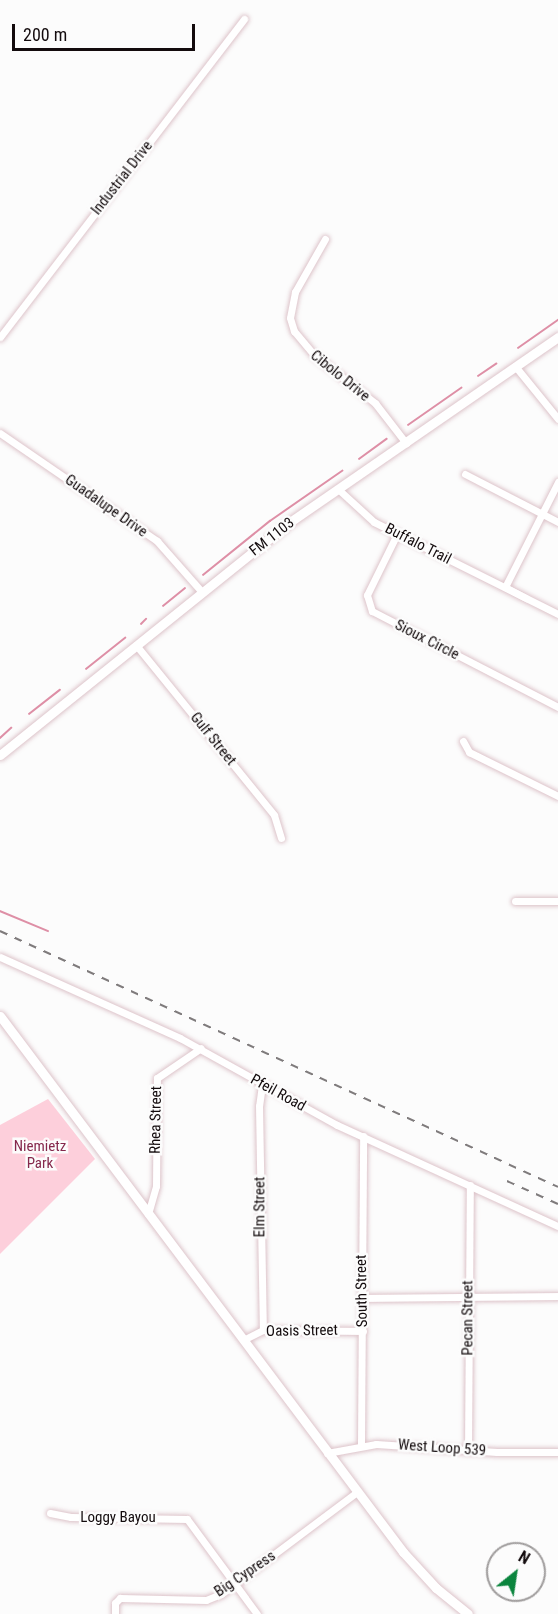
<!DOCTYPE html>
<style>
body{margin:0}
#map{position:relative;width:558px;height:1614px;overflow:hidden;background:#fcfcfc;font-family:"Roboto Condensed",sans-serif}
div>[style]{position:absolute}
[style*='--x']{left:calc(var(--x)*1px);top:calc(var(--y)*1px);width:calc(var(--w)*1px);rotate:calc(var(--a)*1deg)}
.green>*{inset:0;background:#fdcfdb}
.stream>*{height:1.5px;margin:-0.75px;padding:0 0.75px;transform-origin:0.75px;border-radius:0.75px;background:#de8fa6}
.roads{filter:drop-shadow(0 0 2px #ddc4ca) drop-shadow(0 0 2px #ddc4ca)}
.street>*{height:7px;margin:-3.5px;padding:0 3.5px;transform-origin:3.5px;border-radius:3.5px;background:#fff}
.secondary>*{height:9px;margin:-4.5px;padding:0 4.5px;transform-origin:4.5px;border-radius:4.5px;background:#fff}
.rail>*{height:1.5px;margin-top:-0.75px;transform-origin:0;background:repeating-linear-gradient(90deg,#7f7b7c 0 8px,transparent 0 16px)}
span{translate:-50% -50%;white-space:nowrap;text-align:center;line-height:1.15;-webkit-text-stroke:5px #fcfcfc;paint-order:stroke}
.street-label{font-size:15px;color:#130b0d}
.park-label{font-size:15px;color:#85284c}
.north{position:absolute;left:486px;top:1542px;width:60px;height:60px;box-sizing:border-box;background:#fcfcfc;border:2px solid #9f9c9c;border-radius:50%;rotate:30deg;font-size:16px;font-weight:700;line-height:24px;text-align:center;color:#130b0d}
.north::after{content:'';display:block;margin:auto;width:21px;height:27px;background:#0b853e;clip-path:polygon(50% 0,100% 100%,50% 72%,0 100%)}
.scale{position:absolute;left:12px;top:24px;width:183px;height:27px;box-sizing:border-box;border:3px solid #130b0d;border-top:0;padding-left:8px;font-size:18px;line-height:21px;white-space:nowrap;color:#130b0d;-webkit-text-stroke:4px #fcfcfc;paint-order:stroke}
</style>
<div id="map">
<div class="green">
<div style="clip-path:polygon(48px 1099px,95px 1159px,0 1254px,0 1125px)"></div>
</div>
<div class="stream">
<div style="--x:518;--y:348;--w:49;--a:-35"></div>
<div style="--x:478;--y:376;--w:22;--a:-34"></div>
<div style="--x:408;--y:425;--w:65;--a:-34.9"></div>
<div style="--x:359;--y:459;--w:34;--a:-36"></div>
<div style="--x:203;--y:575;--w:86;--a:-38.9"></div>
<div style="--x:270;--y:521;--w:88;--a:-34.8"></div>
<div style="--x:163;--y:606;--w:28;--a:-39"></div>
<div style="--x:141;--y:624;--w:7;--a:-45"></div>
<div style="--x:86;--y:669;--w:50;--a:-38.5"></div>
<div style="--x:29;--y:714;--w:39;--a:-38"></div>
<div style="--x:0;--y:738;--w:15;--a:-42"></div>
<div style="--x:0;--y:911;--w:52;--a:22.6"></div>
</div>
<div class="roads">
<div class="street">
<div style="--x:325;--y:239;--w:61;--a:119.5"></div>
<div style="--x:295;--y:292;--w:26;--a:101"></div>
<div style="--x:290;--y:318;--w:14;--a:73"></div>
<div style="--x:294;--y:331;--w:31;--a:50"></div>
<div style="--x:314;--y:355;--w:78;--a:38.2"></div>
<div style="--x:375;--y:403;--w:51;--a:52.2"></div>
<div style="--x:0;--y:337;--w:401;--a:-52.5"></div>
<div style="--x:515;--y:366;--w:68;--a:50.9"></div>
<div style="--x:0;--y:433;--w:191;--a:34.5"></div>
<div style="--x:157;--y:541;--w:68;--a:48.6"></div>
<div style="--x:465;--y:474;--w:105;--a:27.3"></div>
<div style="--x:338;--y:489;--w:49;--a:42.5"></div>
<div style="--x:374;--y:522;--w:206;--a:26.6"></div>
<div style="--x:397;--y:534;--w:68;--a:116.2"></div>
<div style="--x:367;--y:595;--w:17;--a:73"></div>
<div style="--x:372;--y:611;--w:209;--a:27.3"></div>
<div style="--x:505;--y:587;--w:118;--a:-63.2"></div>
<div style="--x:505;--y:587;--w:24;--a:28"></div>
<div style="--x:136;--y:645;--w:219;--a:50.9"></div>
<div style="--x:274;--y:815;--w:24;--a:73"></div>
<div style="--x:463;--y:741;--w:13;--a:61"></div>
<div style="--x:469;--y:752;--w:99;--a:26.3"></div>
<div style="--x:515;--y:901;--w:43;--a:0"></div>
<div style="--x:0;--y:957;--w:197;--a:24.2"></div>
<div style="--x:180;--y:1038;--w:179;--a:29"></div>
<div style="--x:337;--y:1125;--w:243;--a:24.6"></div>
<div style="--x:262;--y:1085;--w:21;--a:98"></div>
<div style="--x:259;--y:1106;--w:224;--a:89"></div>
<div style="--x:148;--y:1214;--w:29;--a:-74"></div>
<div style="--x:156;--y:1186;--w:108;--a:-89.5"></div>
<div style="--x:157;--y:1078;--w:53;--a:-34.3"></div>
<div style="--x:362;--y:1298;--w:196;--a:-0.6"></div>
<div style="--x:243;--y:1340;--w:22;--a:-27"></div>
<div style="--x:263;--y:1330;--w:100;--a:0.6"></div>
<div style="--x:361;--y:1445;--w:309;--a:-89.6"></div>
<div style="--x:468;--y:1451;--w:266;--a:-89.6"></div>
<div style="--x:327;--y:1453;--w:50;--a:-10.4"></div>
<div style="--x:376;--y:1444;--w:121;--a:3.8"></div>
<div style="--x:497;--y:1452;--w:61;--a:0"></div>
<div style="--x:50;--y:1513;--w:21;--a:11"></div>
<div style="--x:71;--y:1517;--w:116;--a:1"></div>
<div style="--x:187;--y:1519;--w:118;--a:53.6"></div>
<div style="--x:115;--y:1614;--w:11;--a:-90"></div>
<div style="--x:115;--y:1603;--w:7;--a:-45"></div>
<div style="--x:120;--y:1598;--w:86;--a:1.3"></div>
<div style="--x:206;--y:1600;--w:16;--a:-22"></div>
<div style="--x:221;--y:1594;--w:170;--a:-36.9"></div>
</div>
<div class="secondary">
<div style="--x:0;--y:755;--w:372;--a:-38.8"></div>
<div style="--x:290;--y:522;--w:326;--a:-34.6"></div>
<div style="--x:0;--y:1016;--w:671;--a:53.06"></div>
<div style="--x:403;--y:1552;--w:49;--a:47.5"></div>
<div style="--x:436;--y:1588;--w:41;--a:39.1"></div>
</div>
</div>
<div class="rail">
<div style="--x:0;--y:931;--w:614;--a:24.64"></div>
<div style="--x:507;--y:1181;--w:56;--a:24.3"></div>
</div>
<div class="street-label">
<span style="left:122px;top:178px;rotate:-52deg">Industrial Drive</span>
<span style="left:340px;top:376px;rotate:39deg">Cibolo Drive</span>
<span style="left:106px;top:506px;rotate:35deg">Guadalupe Drive</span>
<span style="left:272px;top:537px;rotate:-38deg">FM 1103</span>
<span style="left:418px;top:544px;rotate:27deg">Buffalo Trail</span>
<span style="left:427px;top:640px;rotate:27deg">Sioux Circle</span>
<span style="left:213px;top:739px;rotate:51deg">Gulf Street</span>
<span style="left:278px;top:1093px;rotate:29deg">Pfeil Road</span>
<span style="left:156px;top:1120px;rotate:-89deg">Rhea Street</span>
<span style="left:260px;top:1207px;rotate:-90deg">Elm Street</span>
<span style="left:362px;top:1291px;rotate:-91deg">South Street</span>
<span style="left:468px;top:1318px;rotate:-90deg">Pecan Street</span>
<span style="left:302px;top:1331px;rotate:-1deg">Oasis Street</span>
<span style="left:442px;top:1448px;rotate:4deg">West Loop 539</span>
<span style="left:118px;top:1518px">Loggy Bayou</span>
<span style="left:245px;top:1574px;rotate:-34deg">Big Cypress</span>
</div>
<div class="park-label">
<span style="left:40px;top:1155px">Niemietz<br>Park</span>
</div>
<div class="north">N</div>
<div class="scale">200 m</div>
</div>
